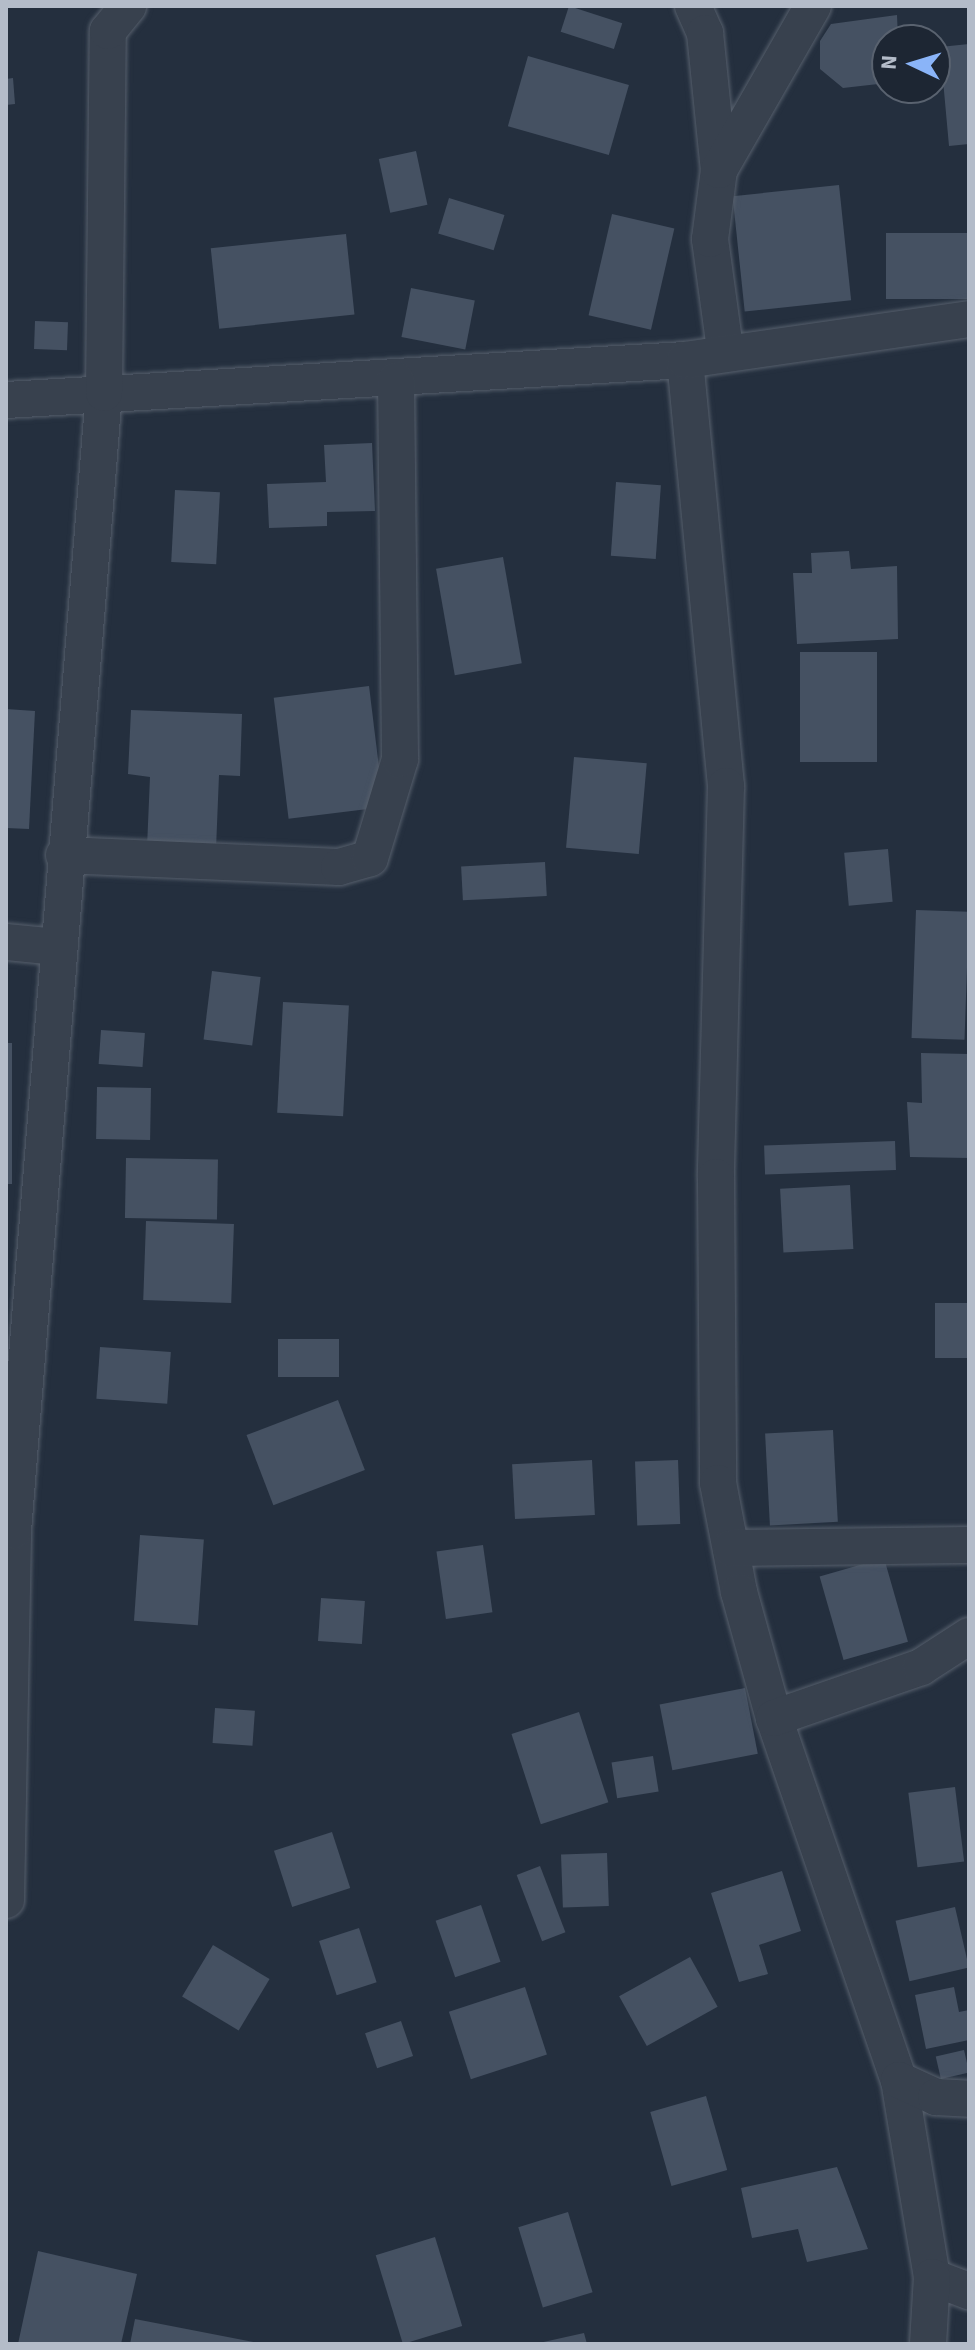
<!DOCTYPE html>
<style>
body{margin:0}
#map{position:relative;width:975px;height:2350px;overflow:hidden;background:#242f3e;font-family:"Source Sans 3",sans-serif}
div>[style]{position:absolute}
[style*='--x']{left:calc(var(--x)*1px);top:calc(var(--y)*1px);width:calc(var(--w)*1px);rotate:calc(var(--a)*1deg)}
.building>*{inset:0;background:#455162;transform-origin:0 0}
.roads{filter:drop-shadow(0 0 2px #565f6c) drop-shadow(0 0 2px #565f6c)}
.minor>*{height:36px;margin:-18px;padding:0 18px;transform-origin:18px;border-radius:18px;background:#38414e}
span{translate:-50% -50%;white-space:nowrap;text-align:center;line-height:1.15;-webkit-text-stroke:8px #1d2633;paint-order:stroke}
.frame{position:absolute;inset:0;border:8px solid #b4bcc9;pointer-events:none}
.north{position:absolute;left:871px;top:24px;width:80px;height:80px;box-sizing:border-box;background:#1d2633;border:2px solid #59626f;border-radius:50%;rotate:274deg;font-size:22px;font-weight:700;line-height:32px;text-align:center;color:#b4bcc9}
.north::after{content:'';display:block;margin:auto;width:28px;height:36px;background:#8ab4f8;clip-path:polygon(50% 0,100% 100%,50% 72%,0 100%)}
</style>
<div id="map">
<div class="building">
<div style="left:569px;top:6px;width:56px;height:27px;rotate:18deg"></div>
<div style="clip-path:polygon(897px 15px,898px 40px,887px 40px,887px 83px,843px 88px,820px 69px,820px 41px,831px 24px)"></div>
<div style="clip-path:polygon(969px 44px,969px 144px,949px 146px,940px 47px)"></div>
<div style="left:528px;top:56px;width:105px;height:73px;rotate:16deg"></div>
<div style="clip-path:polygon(13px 78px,15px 104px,6px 105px,6px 79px)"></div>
<div style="left:416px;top:151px;width:55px;height:38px;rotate:78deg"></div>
<div style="left:839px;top:185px;width:116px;height:107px;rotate:84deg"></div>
<div style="left:449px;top:198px;width:58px;height:37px;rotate:17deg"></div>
<div style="left:612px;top:214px;width:64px;height:104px;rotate:13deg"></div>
<div style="left:969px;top:233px;width:66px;height:83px;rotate:90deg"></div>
<div style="left:346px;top:234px;width:81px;height:136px;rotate:84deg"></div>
<div style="left:411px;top:288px;width:65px;height:50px;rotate:11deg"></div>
<div style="left:35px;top:321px;width:33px;height:28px;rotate:2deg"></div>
<div style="clip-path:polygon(372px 443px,375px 511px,327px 512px,327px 526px,269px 528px,267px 484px,326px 482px,324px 445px)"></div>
<div style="left:616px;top:482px;width:45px;height:74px;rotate:4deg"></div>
<div style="left:175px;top:490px;width:45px;height:72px;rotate:3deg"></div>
<div style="clip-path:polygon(849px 551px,851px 569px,897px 566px,898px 639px,797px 644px,793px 573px,812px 573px,811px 553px)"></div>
<div style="left:503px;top:557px;width:108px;height:68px;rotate:80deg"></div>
<div style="left:877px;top:652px;width:110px;height:77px;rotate:90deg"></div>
<div style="left:369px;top:686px;width:122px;height:96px;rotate:83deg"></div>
<div style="clip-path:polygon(6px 709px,35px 711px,29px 829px,6px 828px)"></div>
<div style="clip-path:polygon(131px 710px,242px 714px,240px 776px,219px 775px,216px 849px,147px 847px,150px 777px,128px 774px)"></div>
<div style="left:574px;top:757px;width:73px;height:91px;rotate:5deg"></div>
<div style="left:888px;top:849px;width:53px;height:44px;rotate:85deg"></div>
<div style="left:545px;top:862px;width:34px;height:84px;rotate:87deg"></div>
<div style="left:916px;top:910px;width:53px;height:128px;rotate:2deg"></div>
<div style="left:212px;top:971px;width:49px;height:69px;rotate:7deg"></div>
<div style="left:283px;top:1002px;width:66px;height:111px;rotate:3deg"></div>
<div style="left:101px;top:1030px;width:44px;height:34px;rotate:4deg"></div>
<div style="left:6px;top:1043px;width:6px;height:141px"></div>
<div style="clip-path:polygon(921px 1053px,969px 1054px,969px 1158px,910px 1157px,907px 1102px,922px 1103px)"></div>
<div style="left:97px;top:1087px;width:54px;height:52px;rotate:1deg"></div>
<div style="left:895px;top:1141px;width:29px;height:131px;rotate:88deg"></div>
<div style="left:126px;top:1158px;width:92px;height:60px;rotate:1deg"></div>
<div style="left:850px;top:1185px;width:64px;height:70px;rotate:87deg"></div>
<div style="left:146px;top:1221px;width:88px;height:79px;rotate:2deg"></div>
<div style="left:935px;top:1303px;width:34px;height:55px"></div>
<div style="left:339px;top:1339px;width:38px;height:61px;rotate:90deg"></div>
<div style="left:100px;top:1347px;width:71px;height:52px;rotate:4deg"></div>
<div style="left:338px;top:1400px;width:75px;height:98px;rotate:69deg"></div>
<div style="left:833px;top:1430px;width:92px;height:68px;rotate:87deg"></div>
<div style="left:592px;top:1460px;width:55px;height:80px;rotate:87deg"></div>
<div style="left:678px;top:1460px;width:64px;height:43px;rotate:88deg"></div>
<div style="left:140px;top:1535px;width:64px;height:86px;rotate:4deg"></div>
<div style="left:483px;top:1545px;width:68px;height:47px;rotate:82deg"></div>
<div style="left:884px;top:1558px;width:87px;height:67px;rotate:74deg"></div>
<div style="left:321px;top:1598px;width:44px;height:43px;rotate:4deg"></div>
<div style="left:745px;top:1688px;width:67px;height:87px;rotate:79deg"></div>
<div style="left:215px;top:1708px;width:40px;height:35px;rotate:4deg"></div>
<div style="left:579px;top:1712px;width:95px;height:71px;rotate:72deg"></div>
<div style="left:653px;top:1756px;width:36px;height:42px;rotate:81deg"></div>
<div style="left:955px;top:1787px;width:75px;height:47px;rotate:83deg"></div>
<div style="left:332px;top:1832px;width:59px;height:61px;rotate:72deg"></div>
<div style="left:607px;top:1853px;width:53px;height:46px;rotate:88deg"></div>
<div style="left:540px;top:1866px;width:71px;height:25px;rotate:69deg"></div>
<div style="clip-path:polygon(782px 1871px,801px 1931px,759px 1945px,768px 1974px,739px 1982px,711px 1893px)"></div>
<div style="left:481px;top:1905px;width:60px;height:48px;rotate:71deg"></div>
<div style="left:955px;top:1907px;width:62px;height:61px;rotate:77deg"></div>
<div style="left:359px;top:1928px;width:57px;height:42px;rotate:72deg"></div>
<div style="left:213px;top:1945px;width:66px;height:60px;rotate:31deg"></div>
<div style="left:690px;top:1957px;width:57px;height:81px;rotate:61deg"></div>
<div style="left:525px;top:1987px;width:71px;height:80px;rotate:72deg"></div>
<div style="clip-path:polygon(954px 1987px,959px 2012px,969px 2010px,969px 2040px,926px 2049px,915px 1995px)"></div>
<div style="left:401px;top:2021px;width:37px;height:38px;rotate:71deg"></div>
<div style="left:964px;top:2050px;width:23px;height:29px;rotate:77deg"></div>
<div style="left:706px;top:2096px;width:77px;height:58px;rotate:74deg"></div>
<div style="clip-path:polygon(837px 2167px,868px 2249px,807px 2262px,798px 2229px,752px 2238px,741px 2188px)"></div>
<div style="left:568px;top:2212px;width:84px;height:52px;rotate:73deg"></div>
<div style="left:435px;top:2237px;width:93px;height:62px;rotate:73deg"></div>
<div style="clip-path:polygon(38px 2251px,137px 2274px,121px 2344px,18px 2344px)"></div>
<div style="clip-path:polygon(135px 2319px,259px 2343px,259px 2344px,130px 2344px)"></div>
<div style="clip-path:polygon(584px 2333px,587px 2344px,539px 2344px,539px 2343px)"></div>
</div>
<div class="roads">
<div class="minor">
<div style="--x:693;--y:6;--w:30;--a:66"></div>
<div style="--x:705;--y:33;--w:138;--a:84.2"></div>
<div style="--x:725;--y:349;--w:111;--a:-97.8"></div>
<div style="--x:710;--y:239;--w:70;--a:-82.6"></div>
<div style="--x:719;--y:170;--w:189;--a:-60.2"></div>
<div style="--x:685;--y:360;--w:428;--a:84.5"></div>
<div style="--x:726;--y:786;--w:391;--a:91.5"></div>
<div style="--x:716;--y:1177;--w:306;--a:89.6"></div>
<div style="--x:718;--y:1483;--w:111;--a:79.1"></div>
<div style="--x:739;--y:1592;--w:131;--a:74.5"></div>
<div style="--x:774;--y:1718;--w:383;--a:71"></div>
<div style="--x:899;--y:2080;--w:200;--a:80.5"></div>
<div style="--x:932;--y:2277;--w:40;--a:21"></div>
<div style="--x:6;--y:400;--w:680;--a:-3.37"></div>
<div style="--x:685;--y:360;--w:287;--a:-8.2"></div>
<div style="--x:64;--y:855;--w:275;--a:2.5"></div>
<div style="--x:339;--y:867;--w:32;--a:-16"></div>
<div style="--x:370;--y:858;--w:103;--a:-73.1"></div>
<div style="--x:400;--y:759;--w:379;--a:-90.6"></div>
<div style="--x:6;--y:942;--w:51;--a:5.6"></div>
<div style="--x:731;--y:1548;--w:238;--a:-0.7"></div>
<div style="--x:774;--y:1718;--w:156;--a:-19.1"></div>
<div style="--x:921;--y:1667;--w:57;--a:-32.9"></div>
<div style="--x:6;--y:1900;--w:369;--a:-88.9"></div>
<div style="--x:13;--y:1531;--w:1142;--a:-85.43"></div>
<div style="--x:104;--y:393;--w:362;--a:-89.4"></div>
<div style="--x:108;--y:31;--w:32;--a:-51"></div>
<div style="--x:899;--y:2080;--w:41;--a:24.7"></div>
<div style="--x:936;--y:2097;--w:33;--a:3"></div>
<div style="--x:928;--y:2344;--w:67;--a:-86.6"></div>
</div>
</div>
<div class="frame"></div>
<div class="north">N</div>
</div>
